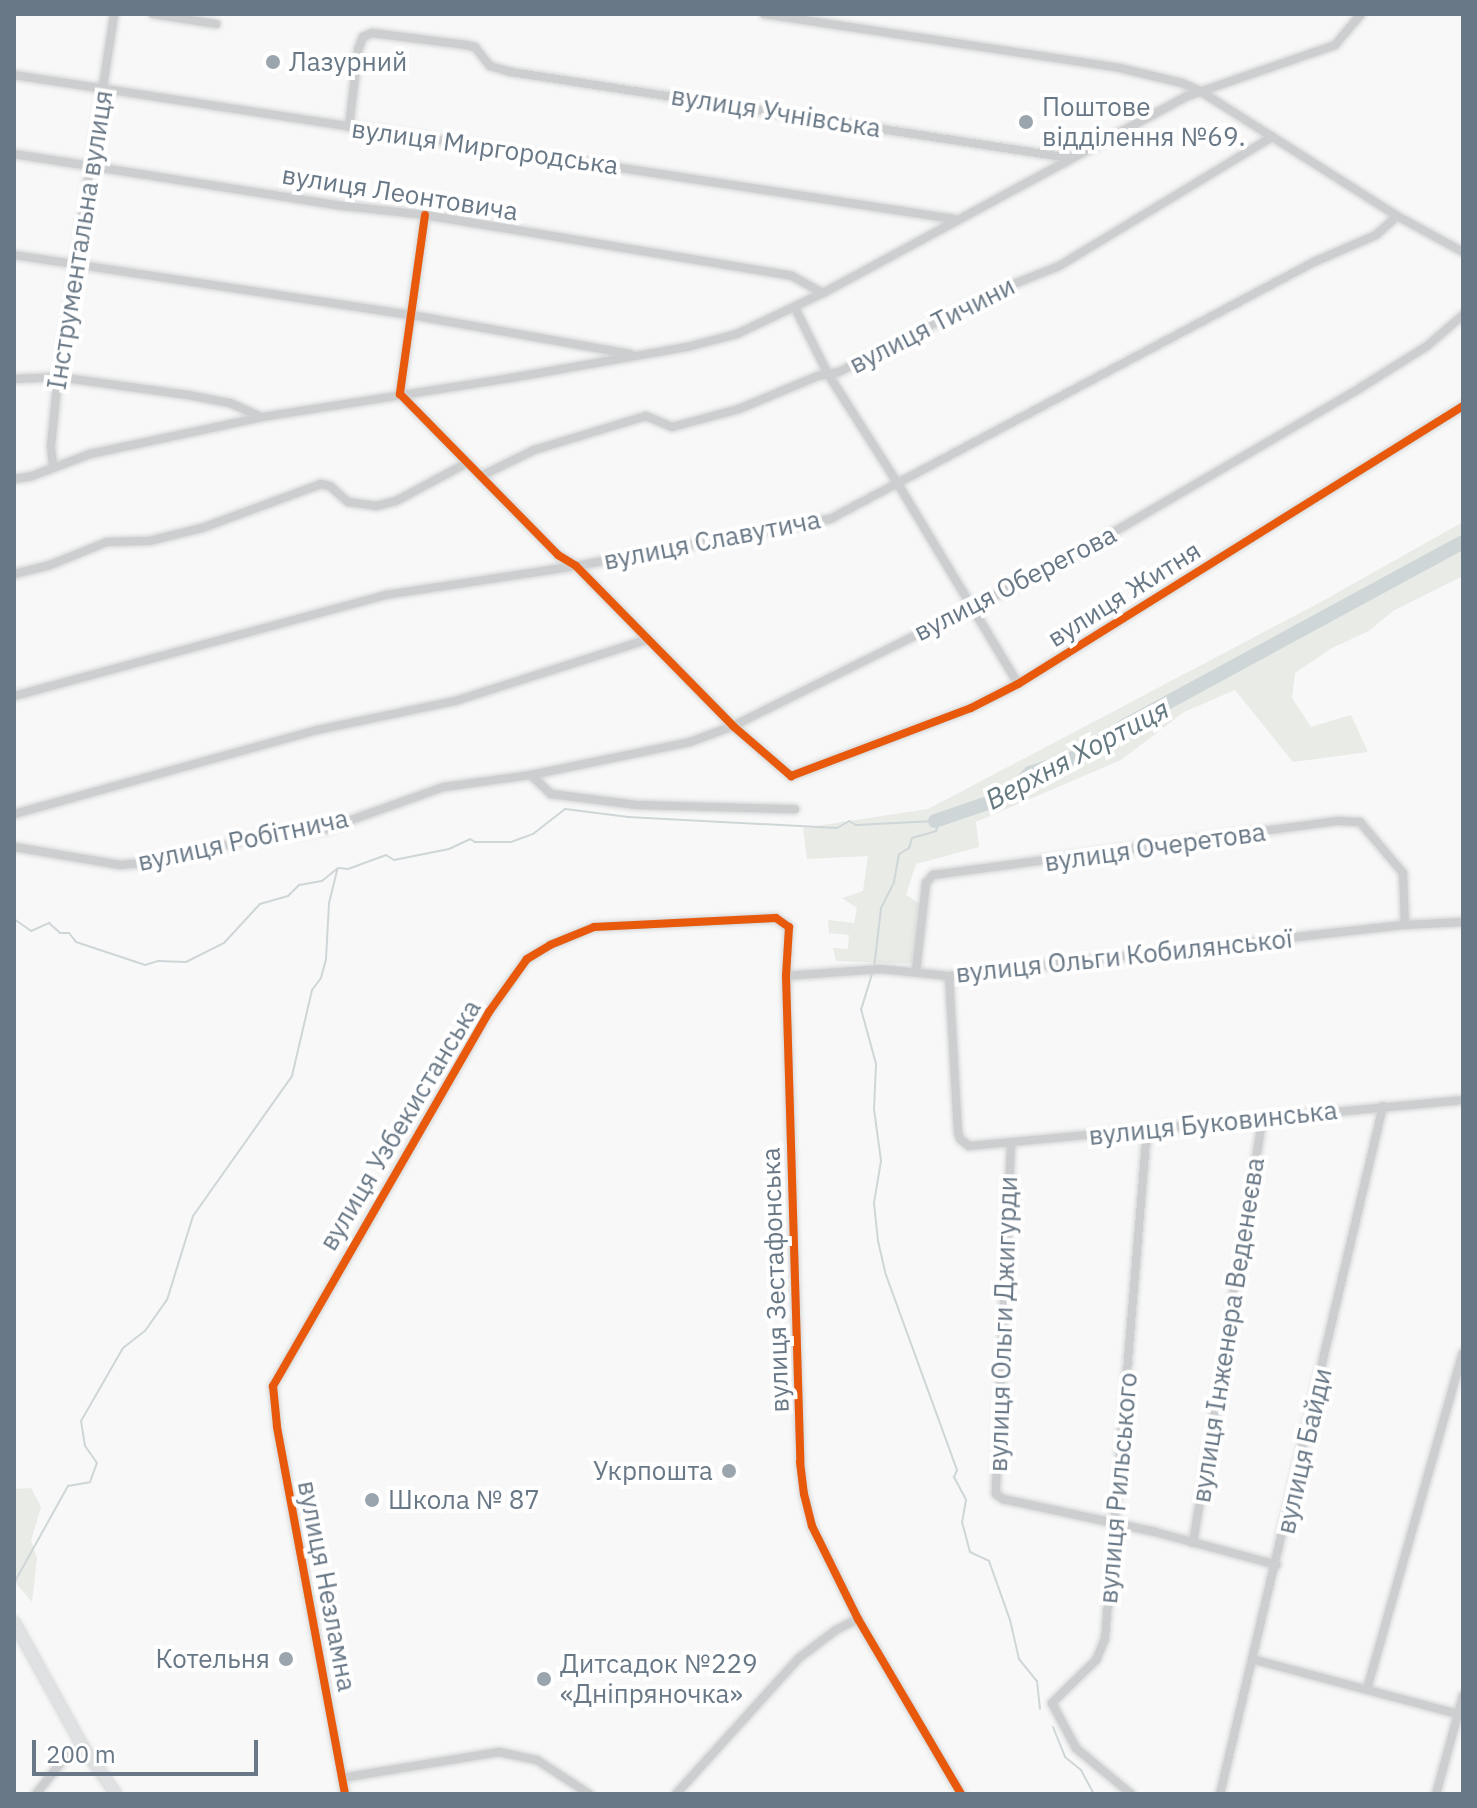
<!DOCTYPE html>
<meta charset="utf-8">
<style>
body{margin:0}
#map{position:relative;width:1477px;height:1808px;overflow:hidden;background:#f8f8f8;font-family:"IBM Plex Sans",sans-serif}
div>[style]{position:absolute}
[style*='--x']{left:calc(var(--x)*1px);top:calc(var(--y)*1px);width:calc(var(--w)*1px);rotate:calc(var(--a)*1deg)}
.green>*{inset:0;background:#e8ebe6}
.stream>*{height:2px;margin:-1px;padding:0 1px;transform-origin:1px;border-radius:1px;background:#cfd6d8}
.river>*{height:14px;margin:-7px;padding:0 7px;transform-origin:7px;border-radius:7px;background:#cfd6d8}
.roads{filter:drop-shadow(0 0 2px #d4d5d6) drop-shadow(0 0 2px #d4d5d6)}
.minor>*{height:8px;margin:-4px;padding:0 4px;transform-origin:4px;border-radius:4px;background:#cdcecf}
.major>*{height:10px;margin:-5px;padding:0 5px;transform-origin:5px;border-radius:5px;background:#e0e1e2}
.cycleway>*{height:8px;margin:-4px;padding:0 4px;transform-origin:4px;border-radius:4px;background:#e8590c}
.dots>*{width:22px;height:22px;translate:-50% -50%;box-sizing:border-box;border:4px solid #fff;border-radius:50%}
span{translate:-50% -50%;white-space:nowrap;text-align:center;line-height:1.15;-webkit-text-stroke:8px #fff;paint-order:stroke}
.poi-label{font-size:26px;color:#697886}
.left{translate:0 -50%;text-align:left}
.right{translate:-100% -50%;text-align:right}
.street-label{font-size:26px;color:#697886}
.water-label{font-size:28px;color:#657981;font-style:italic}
.frame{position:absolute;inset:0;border:16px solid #697886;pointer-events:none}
.scale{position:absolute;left:32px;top:1740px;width:226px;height:36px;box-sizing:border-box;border:4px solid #697886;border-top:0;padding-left:10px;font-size:24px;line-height:28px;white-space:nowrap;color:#697886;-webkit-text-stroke:6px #fff;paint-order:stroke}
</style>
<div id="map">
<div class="green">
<div style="clip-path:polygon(1463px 522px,1463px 576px,1393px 611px,1369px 631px,1332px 648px,1295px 673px,1292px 698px,1311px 727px,1351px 715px,1368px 752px,1293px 762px,1235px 690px,1184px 712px,1121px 760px,976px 822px,979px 847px,916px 864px,906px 895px,922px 905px,916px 964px,836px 961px,833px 948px,848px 949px,849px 935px,829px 933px,828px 920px,854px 923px,857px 908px,842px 898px,863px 891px,868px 856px,807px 859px,803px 828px,928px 809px,1319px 603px)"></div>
<div style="clip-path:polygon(31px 1488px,41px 1507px,31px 1541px,37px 1558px,32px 1602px,14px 1581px,14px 1489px)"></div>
</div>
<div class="stream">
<div style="--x:339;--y:868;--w:9;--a:6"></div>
<div style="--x:348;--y:869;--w:40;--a:-20.2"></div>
<div style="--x:386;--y:855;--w:9;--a:32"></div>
<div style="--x:394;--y:860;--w:56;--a:-11.3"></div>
<div style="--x:449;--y:849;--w:23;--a:-25"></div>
<div style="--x:470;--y:839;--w:6;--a:31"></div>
<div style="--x:475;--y:842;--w:36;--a:0"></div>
<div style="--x:511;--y:842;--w:23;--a:-20"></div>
<div style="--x:533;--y:834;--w:41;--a:-38"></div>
<div style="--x:565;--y:809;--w:64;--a:7.2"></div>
<div style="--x:628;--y:817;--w:209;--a:3"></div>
<div style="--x:837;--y:828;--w:14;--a:-30"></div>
<div style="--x:849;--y:821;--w:8;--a:30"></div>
<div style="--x:856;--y:825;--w:79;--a:-2.9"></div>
<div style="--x:14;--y:919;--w:21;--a:35"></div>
<div style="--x:31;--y:931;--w:20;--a:-24"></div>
<div style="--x:49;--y:923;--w:15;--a:42"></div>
<div style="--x:60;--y:933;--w:9;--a:0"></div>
<div style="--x:69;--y:933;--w:11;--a:52"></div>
<div style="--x:76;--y:942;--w:73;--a:18.4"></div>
<div style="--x:145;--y:965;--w:14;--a:-17"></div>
<div style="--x:158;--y:961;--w:28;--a:2"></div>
<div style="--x:186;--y:962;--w:42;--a:-26.6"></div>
<div style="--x:224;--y:943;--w:53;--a:-47.3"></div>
<div style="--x:260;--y:904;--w:29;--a:-16"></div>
<div style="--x:288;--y:896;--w:16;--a:-45"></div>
<div style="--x:299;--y:885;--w:23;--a:-10"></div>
<div style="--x:322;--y:881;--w:19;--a:-39"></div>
<div style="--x:874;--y:968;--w:60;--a:-83.3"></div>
<div style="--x:881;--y:908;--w:29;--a:-63"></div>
<div style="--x:894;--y:882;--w:28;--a:-80"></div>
<div style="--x:899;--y:854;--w:12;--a:-31"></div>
<div style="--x:909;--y:848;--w:10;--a:-73"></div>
<div style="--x:912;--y:838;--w:25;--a:-16"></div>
<div style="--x:936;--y:831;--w:12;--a:-70"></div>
<div style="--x:872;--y:974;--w:37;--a:107"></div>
<div style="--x:861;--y:1009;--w:57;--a:74.7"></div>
<div style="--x:876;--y:1064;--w:45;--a:92.5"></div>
<div style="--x:874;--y:1109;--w:52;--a:82.3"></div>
<div style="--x:881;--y:1161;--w:43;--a:99.5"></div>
<div style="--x:874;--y:1203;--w:38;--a:84"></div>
<div style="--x:878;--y:1241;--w:35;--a:77"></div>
<div style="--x:886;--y:1275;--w:208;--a:70"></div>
<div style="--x:957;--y:1470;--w:8;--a:113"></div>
<div style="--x:954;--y:1477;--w:26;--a:62"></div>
<div style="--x:966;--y:1500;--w:22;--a:100"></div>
<div style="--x:962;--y:1522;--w:31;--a:75"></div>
<div style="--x:970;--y:1552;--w:21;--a:25"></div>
<div style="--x:989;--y:1561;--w:63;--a:70.4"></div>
<div style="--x:1010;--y:1620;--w:40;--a:77"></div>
<div style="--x:1019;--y:1659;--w:28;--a:51"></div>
<div style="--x:1037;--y:1681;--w:28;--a:84"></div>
<div style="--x:14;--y:1583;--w:111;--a:-60.9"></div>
<div style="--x:68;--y:1486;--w:22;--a:-10"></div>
<div style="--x:90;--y:1482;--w:20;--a:-70"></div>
<div style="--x:97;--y:1463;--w:21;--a:-125"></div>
<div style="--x:85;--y:1446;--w:25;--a:-99"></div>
<div style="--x:81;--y:1421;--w:84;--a:-60.1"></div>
<div style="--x:123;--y:1348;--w:28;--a:-38"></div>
<div style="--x:145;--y:1331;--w:38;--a:-55"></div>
<div style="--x:167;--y:1300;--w:88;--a:-72.8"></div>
<div style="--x:193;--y:1216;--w:171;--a:-54.7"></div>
<div style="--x:292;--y:1076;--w:88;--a:-76.9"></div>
<div style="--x:312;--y:990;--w:15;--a:-53"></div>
<div style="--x:321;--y:978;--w:20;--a:-75"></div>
<div style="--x:326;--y:959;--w:56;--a:-86.9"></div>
<div style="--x:329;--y:903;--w:36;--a:-76"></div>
<div style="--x:1053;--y:1727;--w:32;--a:68"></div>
<div style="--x:1065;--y:1757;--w:21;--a:39"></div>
<div style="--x:1081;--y:1770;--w:27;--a:62"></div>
</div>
<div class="river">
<div style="--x:935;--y:821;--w:74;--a:-18.9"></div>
<div style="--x:1005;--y:797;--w:35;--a:-44"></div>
<div style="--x:1030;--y:773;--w:49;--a:-19.2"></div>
<div style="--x:1076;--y:757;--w:59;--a:-32.6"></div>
<div style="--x:1126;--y:725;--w:383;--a:-28.5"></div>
</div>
<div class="roads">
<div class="minor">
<div style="--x:153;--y:14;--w:64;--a:9"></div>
<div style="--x:764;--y:14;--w:360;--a:8.6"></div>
<div style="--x:1120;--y:68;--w:64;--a:13.6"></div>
<div style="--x:1182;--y:83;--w:20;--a:24"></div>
<div style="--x:1200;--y:91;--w:233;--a:32.4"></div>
<div style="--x:1397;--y:216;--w:75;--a:28.6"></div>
<div style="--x:14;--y:75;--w:951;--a:8.71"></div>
<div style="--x:349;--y:127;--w:78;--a:-83.3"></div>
<div style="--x:358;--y:50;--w:14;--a:-69"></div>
<div style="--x:363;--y:37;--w:10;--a:-24"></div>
<div style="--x:372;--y:33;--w:95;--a:7.3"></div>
<div style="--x:466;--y:45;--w:9;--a:13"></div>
<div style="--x:475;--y:47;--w:24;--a:52"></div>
<div style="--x:490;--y:66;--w:22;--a:16"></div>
<div style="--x:511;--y:72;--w:566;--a:8.75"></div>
<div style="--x:14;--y:154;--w:334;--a:9"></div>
<div style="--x:344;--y:206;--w:81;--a:6.3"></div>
<div style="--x:425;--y:215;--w:372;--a:9.4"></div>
<div style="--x:792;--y:276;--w:35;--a:29"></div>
<div style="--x:425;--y:215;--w:181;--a:98"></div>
<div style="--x:400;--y:394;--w:226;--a:45.5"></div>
<div style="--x:558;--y:555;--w:21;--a:31"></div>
<div style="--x:576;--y:566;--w:224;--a:45.5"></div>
<div style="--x:733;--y:726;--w:77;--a:40.8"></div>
<div style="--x:791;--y:776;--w:192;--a:-20.7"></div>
<div style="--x:971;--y:708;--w:53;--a:-27.1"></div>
<div style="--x:1018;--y:684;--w:525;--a:-31.99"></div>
<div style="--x:14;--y:255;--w:402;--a:8.6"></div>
<div style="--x:411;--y:315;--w:223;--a:10.1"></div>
<div style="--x:795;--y:308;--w:74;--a:63.4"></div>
<div style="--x:828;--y:374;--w:130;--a:57.5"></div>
<div style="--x:898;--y:484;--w:233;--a:59"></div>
<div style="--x:14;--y:379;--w:44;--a:-2.6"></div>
<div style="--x:58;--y:377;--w:131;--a:7.9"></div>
<div style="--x:188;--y:395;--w:43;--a:10.8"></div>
<div style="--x:230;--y:403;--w:34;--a:24"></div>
<div style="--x:53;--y:466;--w:20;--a:-96"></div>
<div style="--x:51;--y:446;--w:69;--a:-84.2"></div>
<div style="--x:58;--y:377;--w:367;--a:-81.2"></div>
<div style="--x:481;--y:476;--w:59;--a:-26.1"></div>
<div style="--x:534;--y:450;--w:117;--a:-16.9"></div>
<div style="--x:646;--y:416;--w:28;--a:23"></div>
<div style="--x:672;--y:427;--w:69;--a:-15"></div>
<div style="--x:739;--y:409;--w:86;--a:-22.7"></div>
<div style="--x:818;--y:376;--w:21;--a:-11"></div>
<div style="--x:839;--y:372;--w:185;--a:-27"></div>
<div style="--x:1004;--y:288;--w:59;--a:-21.8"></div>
<div style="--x:1059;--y:266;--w:249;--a:-31.2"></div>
<div style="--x:14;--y:479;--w:18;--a:-9"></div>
<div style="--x:32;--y:476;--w:62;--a:-20.8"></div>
<div style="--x:90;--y:454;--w:176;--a:-12.1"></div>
<div style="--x:262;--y:417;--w:252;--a:-8.9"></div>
<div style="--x:511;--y:378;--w:179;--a:-10"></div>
<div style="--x:687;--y:347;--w:52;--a:-14.6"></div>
<div style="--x:737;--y:334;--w:95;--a:-25.5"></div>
<div style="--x:823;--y:293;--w:412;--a:-28.4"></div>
<div style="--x:1185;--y:97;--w:159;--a:-19.1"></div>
<div style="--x:1335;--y:45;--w:40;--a:-50"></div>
<div style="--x:14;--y:574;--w:37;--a:-14"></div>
<div style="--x:50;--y:565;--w:61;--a:-22"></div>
<div style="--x:107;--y:542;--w:42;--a:-1.4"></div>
<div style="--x:149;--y:541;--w:55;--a:-13.8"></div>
<div style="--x:202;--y:528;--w:127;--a:-20.3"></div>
<div style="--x:321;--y:484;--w:9;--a:13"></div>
<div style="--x:330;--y:486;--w:24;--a:42"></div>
<div style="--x:348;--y:502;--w:28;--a:8"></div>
<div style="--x:376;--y:506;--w:21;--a:-14"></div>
<div style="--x:396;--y:501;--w:81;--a:-28.2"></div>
<div style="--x:14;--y:696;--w:385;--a:-15.2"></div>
<div style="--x:385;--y:595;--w:193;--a:-8.6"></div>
<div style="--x:576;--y:566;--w:258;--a:-10.5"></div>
<div style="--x:830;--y:519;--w:548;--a:-27.97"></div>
<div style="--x:1314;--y:262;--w:68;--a:-23.5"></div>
<div style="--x:1376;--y:235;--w:28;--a:-42"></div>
<div style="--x:531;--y:775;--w:162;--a:-11.7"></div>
<div style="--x:690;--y:742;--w:46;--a:-20.4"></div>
<div style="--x:733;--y:726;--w:358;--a:-26.4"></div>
<div style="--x:1054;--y:567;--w:355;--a:-30.3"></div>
<div style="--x:1360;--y:388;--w:79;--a:-32.1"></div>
<div style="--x:1427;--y:346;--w:48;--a:-40.7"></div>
<div style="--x:14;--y:814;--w:314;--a:-15.5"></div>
<div style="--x:317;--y:730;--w:141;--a:-11.9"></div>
<div style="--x:455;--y:701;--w:201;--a:-17.7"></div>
<div style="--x:14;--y:847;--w:108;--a:9.6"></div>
<div style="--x:120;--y:865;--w:44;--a:-5.2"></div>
<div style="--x:164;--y:861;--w:91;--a:-14.6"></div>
<div style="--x:252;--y:838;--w:71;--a:-6.4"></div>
<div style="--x:323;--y:830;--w:128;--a:-19.6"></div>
<div style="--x:444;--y:787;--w:88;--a:-7.9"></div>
<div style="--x:531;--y:775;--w:28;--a:44"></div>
<div style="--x:551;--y:794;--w:87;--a:7.3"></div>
<div style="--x:637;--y:805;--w:158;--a:1.5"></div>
<div style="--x:916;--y:971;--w:89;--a:-83.5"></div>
<div style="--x:926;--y:883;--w:11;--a:-49"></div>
<div style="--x:933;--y:875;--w:409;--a:-7.6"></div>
<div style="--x:1338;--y:821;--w:22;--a:3"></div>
<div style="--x:1360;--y:822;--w:67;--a:49.9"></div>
<div style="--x:1403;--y:873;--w:52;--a:87.8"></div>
<div style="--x:786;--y:976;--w:95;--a:-4.2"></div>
<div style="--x:881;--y:969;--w:68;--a:5.9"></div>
<div style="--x:949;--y:976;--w:459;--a:-6.4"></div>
<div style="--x:1405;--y:925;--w:58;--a:-3"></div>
<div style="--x:949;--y:976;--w:156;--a:86.7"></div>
<div style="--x:958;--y:1132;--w:7;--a:74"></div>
<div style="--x:960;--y:1139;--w:11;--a:38"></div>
<div style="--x:969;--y:1146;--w:496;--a:-5.3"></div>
<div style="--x:1011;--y:1144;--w:350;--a:92.5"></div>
<div style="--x:996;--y:1494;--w:9;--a:36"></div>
<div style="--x:1003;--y:1499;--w:156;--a:12.2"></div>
<div style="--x:1155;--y:1532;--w:126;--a:15.1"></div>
<div style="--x:1193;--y:1543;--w:432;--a:-80.7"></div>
<div style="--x:1255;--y:1660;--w:210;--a:14.9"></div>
<div style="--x:1367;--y:1689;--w:349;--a:-74.1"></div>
<div style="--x:342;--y:1778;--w:159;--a:-9.4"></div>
<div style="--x:499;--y:1752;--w:39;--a:12"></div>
<div style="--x:537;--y:1760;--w:62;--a:33.2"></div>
<div style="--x:36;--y:1794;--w:43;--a:-51.5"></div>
<div style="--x:63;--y:1760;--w:24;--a:-33"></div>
<div style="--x:345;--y:1794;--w:374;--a:-100.5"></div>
<div style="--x:277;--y:1426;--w:40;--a:-95.7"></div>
<div style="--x:273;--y:1386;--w:432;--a:-60"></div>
<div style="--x:489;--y:1012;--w:65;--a:-54.4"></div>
<div style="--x:527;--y:959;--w:27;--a:-31"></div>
<div style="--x:550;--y:945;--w:48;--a:-22.2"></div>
<div style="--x:594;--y:927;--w:182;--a:-2.8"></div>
<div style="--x:776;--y:918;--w:16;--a:35"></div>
<div style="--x:789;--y:927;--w:49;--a:93.5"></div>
<div style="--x:786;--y:976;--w:486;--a:88.3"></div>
<div style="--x:800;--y:1462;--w:32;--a:83"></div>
<div style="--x:804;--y:1494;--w:33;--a:76"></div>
<div style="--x:812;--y:1526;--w:104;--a:63.7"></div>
<div style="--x:858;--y:1619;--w:203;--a:59.5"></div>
<div style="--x:676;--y:1794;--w:183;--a:-47.9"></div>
<div style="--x:799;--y:1658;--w:46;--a:-37.1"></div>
<div style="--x:836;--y:1630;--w:25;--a:-27"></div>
<div style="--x:1131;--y:1794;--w:72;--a:-140.1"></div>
<div style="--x:1076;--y:1748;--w:51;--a:-118.1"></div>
<div style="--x:1052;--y:1703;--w:62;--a:-44.3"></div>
<div style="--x:1096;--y:1660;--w:23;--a:-67"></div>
<div style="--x:1105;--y:1639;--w:512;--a:-85.29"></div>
<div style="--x:1220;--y:1794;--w:707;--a:-76.67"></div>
<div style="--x:1436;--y:1794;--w:102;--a:-74.6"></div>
</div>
<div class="major">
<div style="--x:14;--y:1622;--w:143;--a:61.1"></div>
<div style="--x:83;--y:1747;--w:57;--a:54.9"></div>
</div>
</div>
<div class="cycleway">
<div style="--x:425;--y:215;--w:181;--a:98"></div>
<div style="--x:400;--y:394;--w:226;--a:45.5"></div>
<div style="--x:558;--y:555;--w:21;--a:31"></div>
<div style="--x:576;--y:566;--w:224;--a:45.5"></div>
<div style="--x:733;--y:726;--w:77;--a:40.8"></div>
<div style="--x:791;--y:776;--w:192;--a:-20.7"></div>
<div style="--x:971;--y:708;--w:53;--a:-27.1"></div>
<div style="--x:1018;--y:684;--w:525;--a:-31.99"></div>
<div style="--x:345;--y:1794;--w:374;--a:-100.5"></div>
<div style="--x:277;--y:1426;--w:40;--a:-95.7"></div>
<div style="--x:273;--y:1386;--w:432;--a:-60"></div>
<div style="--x:489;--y:1012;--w:65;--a:-54.4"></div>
<div style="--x:527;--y:959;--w:27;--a:-31"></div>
<div style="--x:550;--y:945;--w:48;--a:-22.2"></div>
<div style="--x:594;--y:927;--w:182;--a:-2.8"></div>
<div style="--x:776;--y:918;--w:16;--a:35"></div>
<div style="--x:789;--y:927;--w:49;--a:93.5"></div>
<div style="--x:786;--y:976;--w:486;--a:88.3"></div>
<div style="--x:800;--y:1462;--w:32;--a:83"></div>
<div style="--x:804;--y:1494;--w:33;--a:76"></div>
<div style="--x:812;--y:1526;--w:104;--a:63.7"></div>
<div style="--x:858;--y:1619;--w:203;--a:59.5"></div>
</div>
<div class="dots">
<div style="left:273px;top:62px;background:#9ba5ae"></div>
<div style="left:1026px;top:122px;background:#9ba5ae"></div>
<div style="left:729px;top:1471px;background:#9ba5ae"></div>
<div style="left:372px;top:1500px;background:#9ba5ae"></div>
<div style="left:286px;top:1659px;background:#9ba5ae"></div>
<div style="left:544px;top:1679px;background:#9ba5ae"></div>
</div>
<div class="poi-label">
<span class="left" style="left:289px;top:62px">Лазурний</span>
<span class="left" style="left:1042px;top:122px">Поштове<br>відділення №69.</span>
<span class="right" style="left:713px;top:1471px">Укрпошта</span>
<span class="left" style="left:388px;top:1500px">Школа № 87</span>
<span class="right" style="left:270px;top:1659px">Котельня</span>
<span class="left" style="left:560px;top:1679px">Дитсадок №229<br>«Дніпряночка»</span>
</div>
<div class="street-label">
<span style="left:776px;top:112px;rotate:9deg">вулиця Учнівська</span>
<span style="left:485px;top:147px;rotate:8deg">вулиця Миргородська</span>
<span style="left:400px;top:193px;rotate:9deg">вулиця Леонтовича</span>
<span style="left:80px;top:240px;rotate:-81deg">Інструментальна вулиця</span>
<span style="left:932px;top:325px;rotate:-27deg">вулиця Тичини</span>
<span style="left:712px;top:540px;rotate:-11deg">вулиця Славутича</span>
<span style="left:1015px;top:583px;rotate:-27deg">вулиця Оберегова</span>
<span style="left:1124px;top:594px;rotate:-32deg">вулиця Житня</span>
<span style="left:243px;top:840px;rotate:-12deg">вулиця Робітнича</span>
<span style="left:1155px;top:847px;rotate:-8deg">вулиця Очеретова</span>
<span style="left:1124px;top:956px;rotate:-6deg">вулиця Ольги Кобилянської</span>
<span style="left:1213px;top:1123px;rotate:-6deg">вулиця Буковинська</span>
<span style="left:400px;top:1125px;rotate:-59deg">вулиця Узбекистанська</span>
<span style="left:775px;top:1280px;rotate:-92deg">вулиця Зестафонська</span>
<span style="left:1003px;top:1324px;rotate:-88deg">вулиця Ольги Джигурди</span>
<span style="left:1228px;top:1330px;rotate:-81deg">вулиця Інженера Веденеєва</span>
<span style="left:1304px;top:1451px;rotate:-77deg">вулиця Байди</span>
<span style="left:1118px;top:1488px;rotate:-85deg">вулиця Рильського</span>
<span style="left:327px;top:1586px;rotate:79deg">вулиця Незламна</span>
</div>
<div class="water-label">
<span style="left:1077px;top:754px;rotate:-28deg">Верхня Хортиця</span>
</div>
<div class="frame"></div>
<div class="scale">200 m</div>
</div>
